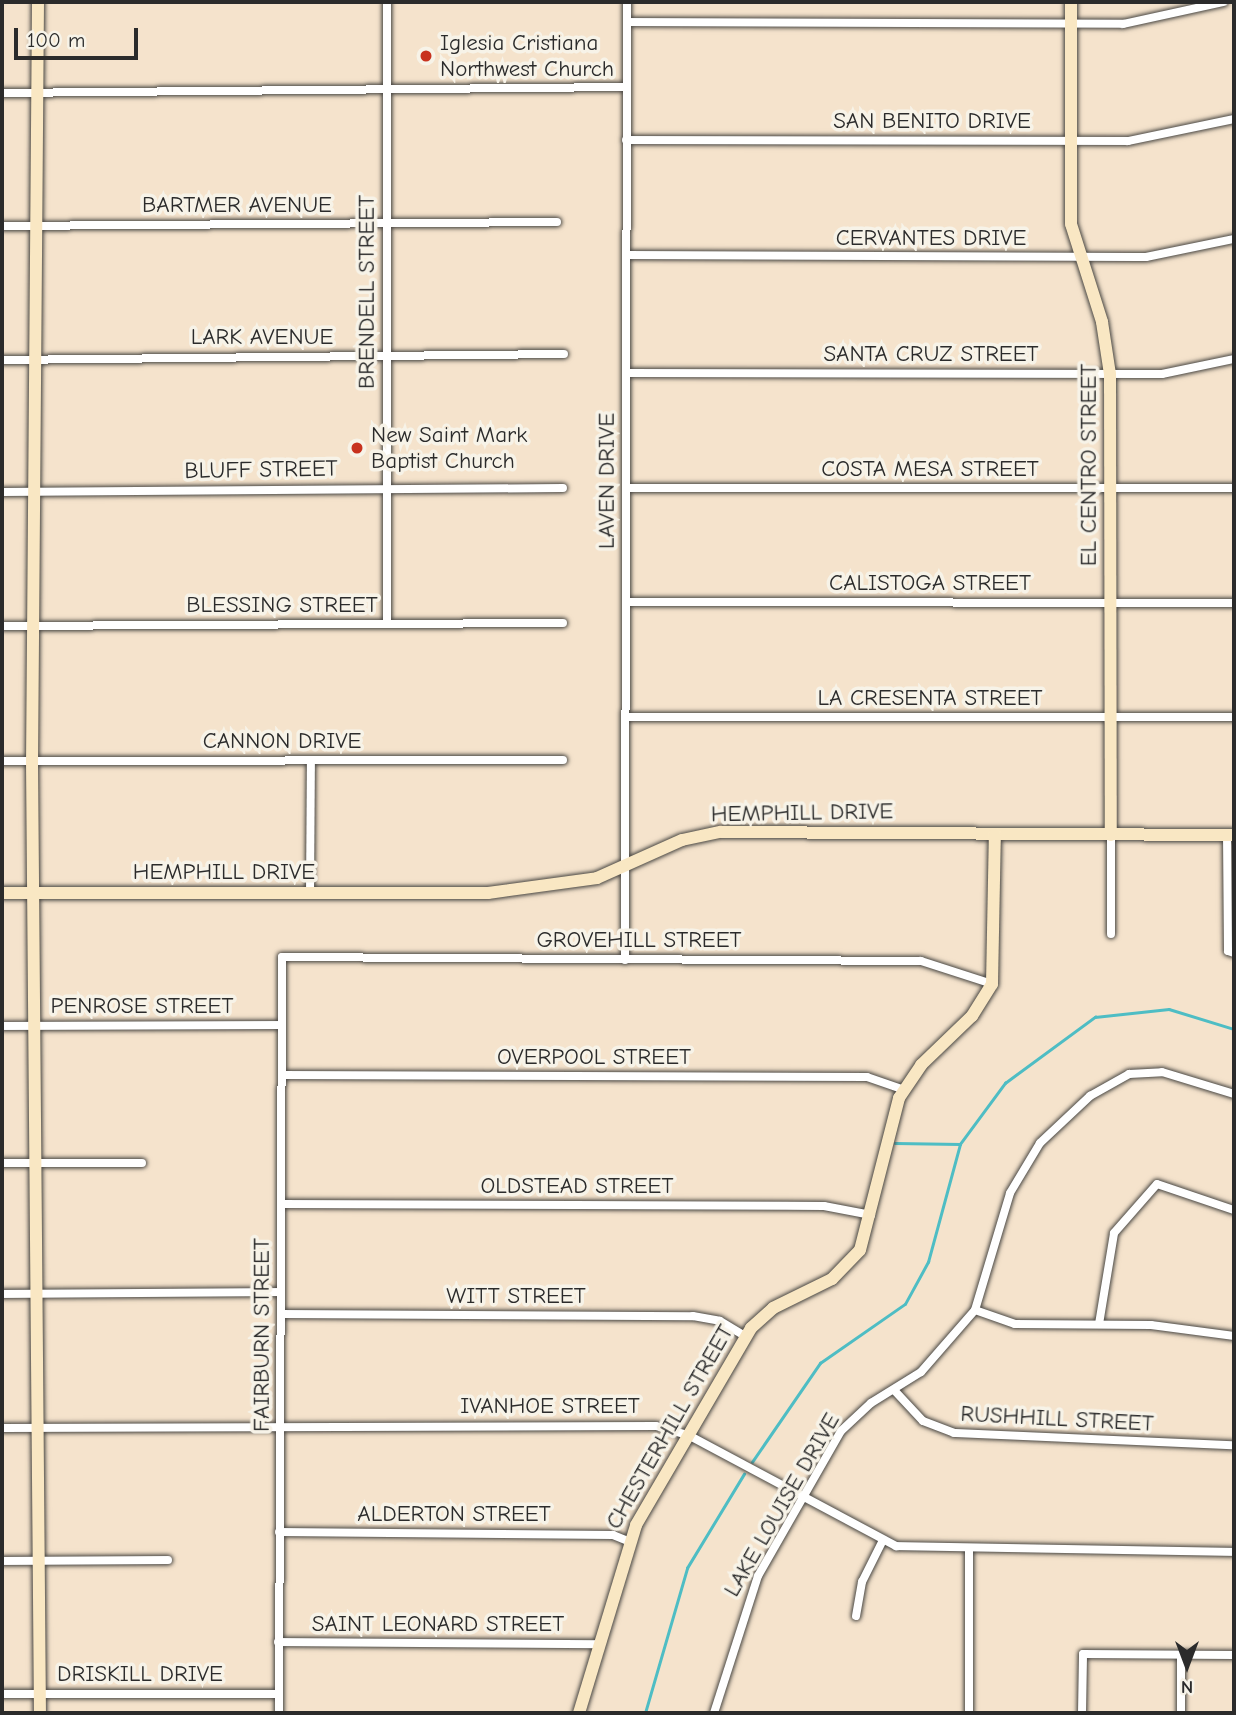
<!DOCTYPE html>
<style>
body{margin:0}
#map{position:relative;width:1236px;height:1715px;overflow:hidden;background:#f5e3cc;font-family:"Comic Neue",sans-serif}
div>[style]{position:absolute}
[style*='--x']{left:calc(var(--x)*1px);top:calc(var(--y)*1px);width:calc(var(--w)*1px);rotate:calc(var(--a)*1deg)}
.stream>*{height:2.5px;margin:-1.25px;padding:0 1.25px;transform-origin:1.25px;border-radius:1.25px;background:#4ebdc4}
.roads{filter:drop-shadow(0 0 2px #494743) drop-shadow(0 0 2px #494743)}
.street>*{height:8px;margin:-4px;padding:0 4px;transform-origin:4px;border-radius:4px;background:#fff}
.secondary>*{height:12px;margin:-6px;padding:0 6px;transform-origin:6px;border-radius:6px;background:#f9e7c3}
.dots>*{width:19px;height:19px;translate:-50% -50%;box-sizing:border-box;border:4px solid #f7f3e8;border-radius:50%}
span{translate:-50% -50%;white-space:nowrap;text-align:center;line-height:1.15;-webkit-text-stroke:7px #f7f3e8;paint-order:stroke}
.poi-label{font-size:23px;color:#2b2b2b}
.left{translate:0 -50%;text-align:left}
.street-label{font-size:23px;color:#2b2b2b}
.frame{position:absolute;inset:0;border:4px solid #2b2b2b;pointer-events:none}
.north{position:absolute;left:1152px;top:1631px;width:70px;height:70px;-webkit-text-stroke:5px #f7f3e8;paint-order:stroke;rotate:180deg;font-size:19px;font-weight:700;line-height:28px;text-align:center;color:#2b2b2b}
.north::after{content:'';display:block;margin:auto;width:24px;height:32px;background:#2b2b2b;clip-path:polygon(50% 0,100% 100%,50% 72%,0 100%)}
.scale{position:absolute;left:14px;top:28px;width:124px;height:32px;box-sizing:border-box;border:4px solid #2b2b2b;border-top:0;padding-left:9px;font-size:21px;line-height:24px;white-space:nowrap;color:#2b2b2b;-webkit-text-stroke:5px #f7f3e8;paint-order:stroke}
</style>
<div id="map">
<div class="stream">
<div style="--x:895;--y:1143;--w:65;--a:0.9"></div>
<div style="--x:960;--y:1144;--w:76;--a:-53.6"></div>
<div style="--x:1005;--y:1083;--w:112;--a:-36.3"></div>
<div style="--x:1095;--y:1017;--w:74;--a:-6.2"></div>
<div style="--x:1169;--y:1009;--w:68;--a:17.1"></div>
<div style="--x:752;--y:1462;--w:120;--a:-55.5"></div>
<div style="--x:820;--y:1363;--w:103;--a:-34.8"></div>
<div style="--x:905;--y:1304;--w:48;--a:-61.3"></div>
<div style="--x:928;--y:1262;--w:122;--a:-74.8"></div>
<div style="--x:645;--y:1713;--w:151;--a:-73.8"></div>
<div style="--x:687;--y:1568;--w:110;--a:-58.8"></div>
</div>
<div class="roads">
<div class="street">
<div style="--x:387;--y:2;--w:622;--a:90"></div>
<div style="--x:627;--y:22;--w:496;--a:0.2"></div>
<div style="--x:1123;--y:24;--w:103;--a:-12.3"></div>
<div style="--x:2;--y:93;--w:625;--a:-0.55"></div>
<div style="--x:626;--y:140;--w:502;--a:0.11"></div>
<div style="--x:1128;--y:141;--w:108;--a:-11.7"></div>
<div style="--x:2;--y:226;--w:555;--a:-0.41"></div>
<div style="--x:627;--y:255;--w:519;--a:0.22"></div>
<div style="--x:1146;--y:257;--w:90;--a:-11.6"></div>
<div style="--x:2;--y:360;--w:562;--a:-0.61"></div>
<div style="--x:626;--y:373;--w:536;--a:0.11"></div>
<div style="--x:1162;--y:374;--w:74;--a:-11.8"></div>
<div style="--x:627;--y:488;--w:607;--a:0"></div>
<div style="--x:2;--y:492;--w:561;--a:-0.41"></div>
<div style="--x:626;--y:602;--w:608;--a:0.09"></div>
<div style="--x:2;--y:626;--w:561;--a:-0.31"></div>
<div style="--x:626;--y:717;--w:608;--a:0"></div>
<div style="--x:2;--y:761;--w:561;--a:-0.1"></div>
<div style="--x:1111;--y:835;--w:99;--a:90"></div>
<div style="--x:1227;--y:835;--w:116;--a:89.5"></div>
<div style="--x:1228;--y:951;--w:6;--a:18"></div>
<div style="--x:310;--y:893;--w:133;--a:-89.6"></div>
<div style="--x:625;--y:960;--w:958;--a:-89.88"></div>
<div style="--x:2;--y:1026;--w:280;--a:-0.2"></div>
<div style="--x:282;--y:1075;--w:585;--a:0.2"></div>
<div style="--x:867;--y:1077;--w:39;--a:19"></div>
<div style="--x:2;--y:1163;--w:140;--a:0"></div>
<div style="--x:282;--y:1204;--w:542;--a:0.21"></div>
<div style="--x:824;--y:1206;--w:48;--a:10.8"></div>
<div style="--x:2;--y:1294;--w:279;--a:-0.4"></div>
<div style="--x:975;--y:1310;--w:42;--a:19.3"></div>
<div style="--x:1015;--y:1324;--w:136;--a:0.4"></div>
<div style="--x:1151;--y:1325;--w:84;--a:7.5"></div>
<div style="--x:281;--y:1314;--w:412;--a:0.3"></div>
<div style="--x:693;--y:1316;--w:27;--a:10"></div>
<div style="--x:720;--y:1321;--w:31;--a:31"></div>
<div style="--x:1099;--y:1324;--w:92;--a:-80.6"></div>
<div style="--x:1114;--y:1233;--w:65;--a:-48.7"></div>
<div style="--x:1157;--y:1184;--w:81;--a:18.7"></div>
<div style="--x:894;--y:1390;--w:42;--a:46.9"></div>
<div style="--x:923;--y:1421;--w:33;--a:21"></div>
<div style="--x:954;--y:1433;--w:280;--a:2.5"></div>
<div style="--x:2;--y:1428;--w:654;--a:-0.18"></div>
<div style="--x:656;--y:1426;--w:35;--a:16"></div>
<div style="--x:690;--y:1436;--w:234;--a:28.1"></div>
<div style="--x:896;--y:1546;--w:338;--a:1"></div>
<div style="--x:279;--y:1532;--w:334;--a:0.5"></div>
<div style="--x:613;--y:1535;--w:16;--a:22"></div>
<div style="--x:2;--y:1561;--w:166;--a:-0.3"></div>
<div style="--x:856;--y:1616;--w:35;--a:-80"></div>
<div style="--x:862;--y:1582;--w:45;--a:-63.4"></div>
<div style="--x:278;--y:1642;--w:320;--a:0.4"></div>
<div style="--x:2;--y:1694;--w:277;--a:0"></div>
<div style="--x:279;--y:1713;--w:756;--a:-89.77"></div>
<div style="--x:282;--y:957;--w:639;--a:0.36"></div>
<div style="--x:921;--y:961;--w:75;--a:17.9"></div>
<div style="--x:714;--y:1713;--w:144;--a:-72.2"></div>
<div style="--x:758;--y:1576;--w:167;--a:-60.2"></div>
<div style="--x:841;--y:1431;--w:41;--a:-43"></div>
<div style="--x:871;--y:1403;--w:59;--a:-31.8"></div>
<div style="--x:921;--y:1372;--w:82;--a:-48.9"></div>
<div style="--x:975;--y:1310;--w:122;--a:-73.3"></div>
<div style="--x:1010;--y:1193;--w:58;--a:-59"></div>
<div style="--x:1040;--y:1143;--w:69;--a:-43.2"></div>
<div style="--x:1090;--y:1096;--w:45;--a:-29.4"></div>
<div style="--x:1129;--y:1074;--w:33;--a:-3"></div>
<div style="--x:1162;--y:1072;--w:75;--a:17"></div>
<div style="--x:969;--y:1713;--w:163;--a:-90"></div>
<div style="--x:1082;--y:1713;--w:59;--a:-89"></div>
<div style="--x:1083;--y:1654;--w:151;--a:0.4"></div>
<div style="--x:1181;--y:1713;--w:58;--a:-90"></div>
</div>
<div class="secondary">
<div style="--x:38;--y:2;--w:759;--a:90.45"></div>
<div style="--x:32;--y:761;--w:952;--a:89.52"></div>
<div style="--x:1071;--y:2;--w:222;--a:90"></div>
<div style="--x:1071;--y:224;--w:103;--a:72.4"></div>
<div style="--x:1102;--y:322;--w:53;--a:81.3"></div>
<div style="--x:1110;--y:374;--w:461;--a:89.9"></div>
<div style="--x:2;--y:893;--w:486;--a:0"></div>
<div style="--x:488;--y:893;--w:110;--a:-7.8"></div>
<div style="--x:597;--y:878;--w:93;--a:-24.1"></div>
<div style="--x:682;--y:840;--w:40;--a:-12"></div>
<div style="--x:721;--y:832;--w:513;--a:0.34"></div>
<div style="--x:579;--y:1713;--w:196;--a:-73.1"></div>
<div style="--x:636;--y:1525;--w:228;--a:-59.7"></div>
<div style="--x:751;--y:1328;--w:30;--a:-42"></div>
<div style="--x:773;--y:1308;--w:66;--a:-26.2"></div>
<div style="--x:832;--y:1279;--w:40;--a:-46"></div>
<div style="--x:860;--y:1250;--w:157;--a:-75.6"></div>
<div style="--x:899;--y:1098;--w:40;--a:-56"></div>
<div style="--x:921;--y:1065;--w:71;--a:-43.9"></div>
<div style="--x:972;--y:1016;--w:38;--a:-58"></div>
<div style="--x:992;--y:984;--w:150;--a:-88.9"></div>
</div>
</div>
<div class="dots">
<div style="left:426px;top:56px;background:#c8321e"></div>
<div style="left:357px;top:448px;background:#c8321e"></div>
</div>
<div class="poi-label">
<span class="left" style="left:440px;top:56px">Iglesia Cristiana<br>Northwest Church</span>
<span class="left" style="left:371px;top:448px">New Saint Mark<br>Baptist Church</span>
</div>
<div class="street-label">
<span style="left:932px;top:121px">SAN BENITO DRIVE</span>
<span style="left:237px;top:205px">BARTMER AVENUE</span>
<span style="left:931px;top:238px">CERVANTES DRIVE</span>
<span style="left:367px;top:292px;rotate:-90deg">BRENDELL STREET</span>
<span style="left:262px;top:337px">LARK AVENUE</span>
<span style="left:931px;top:354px">SANTA CRUZ STREET</span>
<span style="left:1089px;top:465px;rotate:-90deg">EL CENTRO STREET</span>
<span style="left:930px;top:469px">COSTA MESA STREET</span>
<span style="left:261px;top:470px;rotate:-1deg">BLUFF STREET</span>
<span style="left:607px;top:481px;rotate:-90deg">LAVEN DRIVE</span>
<span style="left:930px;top:583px">CALISTOGA STREET</span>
<span style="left:282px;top:605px">BLESSING STREET</span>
<span style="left:930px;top:698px">LA CRESENTA STREET</span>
<span style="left:282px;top:741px">CANNON DRIVE</span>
<span style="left:802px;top:813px;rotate:-1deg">HEMPHILL DRIVE</span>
<span style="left:224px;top:872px">HEMPHILL DRIVE</span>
<span style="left:639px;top:940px">GROVEHILL STREET</span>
<span style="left:142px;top:1006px">PENROSE STREET</span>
<span style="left:594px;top:1057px">OVERPOOL STREET</span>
<span style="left:577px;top:1186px">OLDSTEAD STREET</span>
<span style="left:516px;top:1296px">WITT STREET</span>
<span style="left:262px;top:1335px;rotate:-90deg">FAIRBURN STREET</span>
<span style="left:550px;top:1406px">IVANHOE STREET</span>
<span style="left:1057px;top:1419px;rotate:3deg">RUSHHILL STREET</span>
<span style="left:670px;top:1427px;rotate:-60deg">CHESTERHILL STREET</span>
<span style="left:782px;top:1505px;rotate:-60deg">LAKE LOUISE DRIVE</span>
<span style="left:454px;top:1514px">ALDERTON STREET</span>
<span style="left:438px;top:1624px">SAINT LEONARD STREET</span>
<span style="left:140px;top:1674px">DRISKILL DRIVE</span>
</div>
<div class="frame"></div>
<div class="north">N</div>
<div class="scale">100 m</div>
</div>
